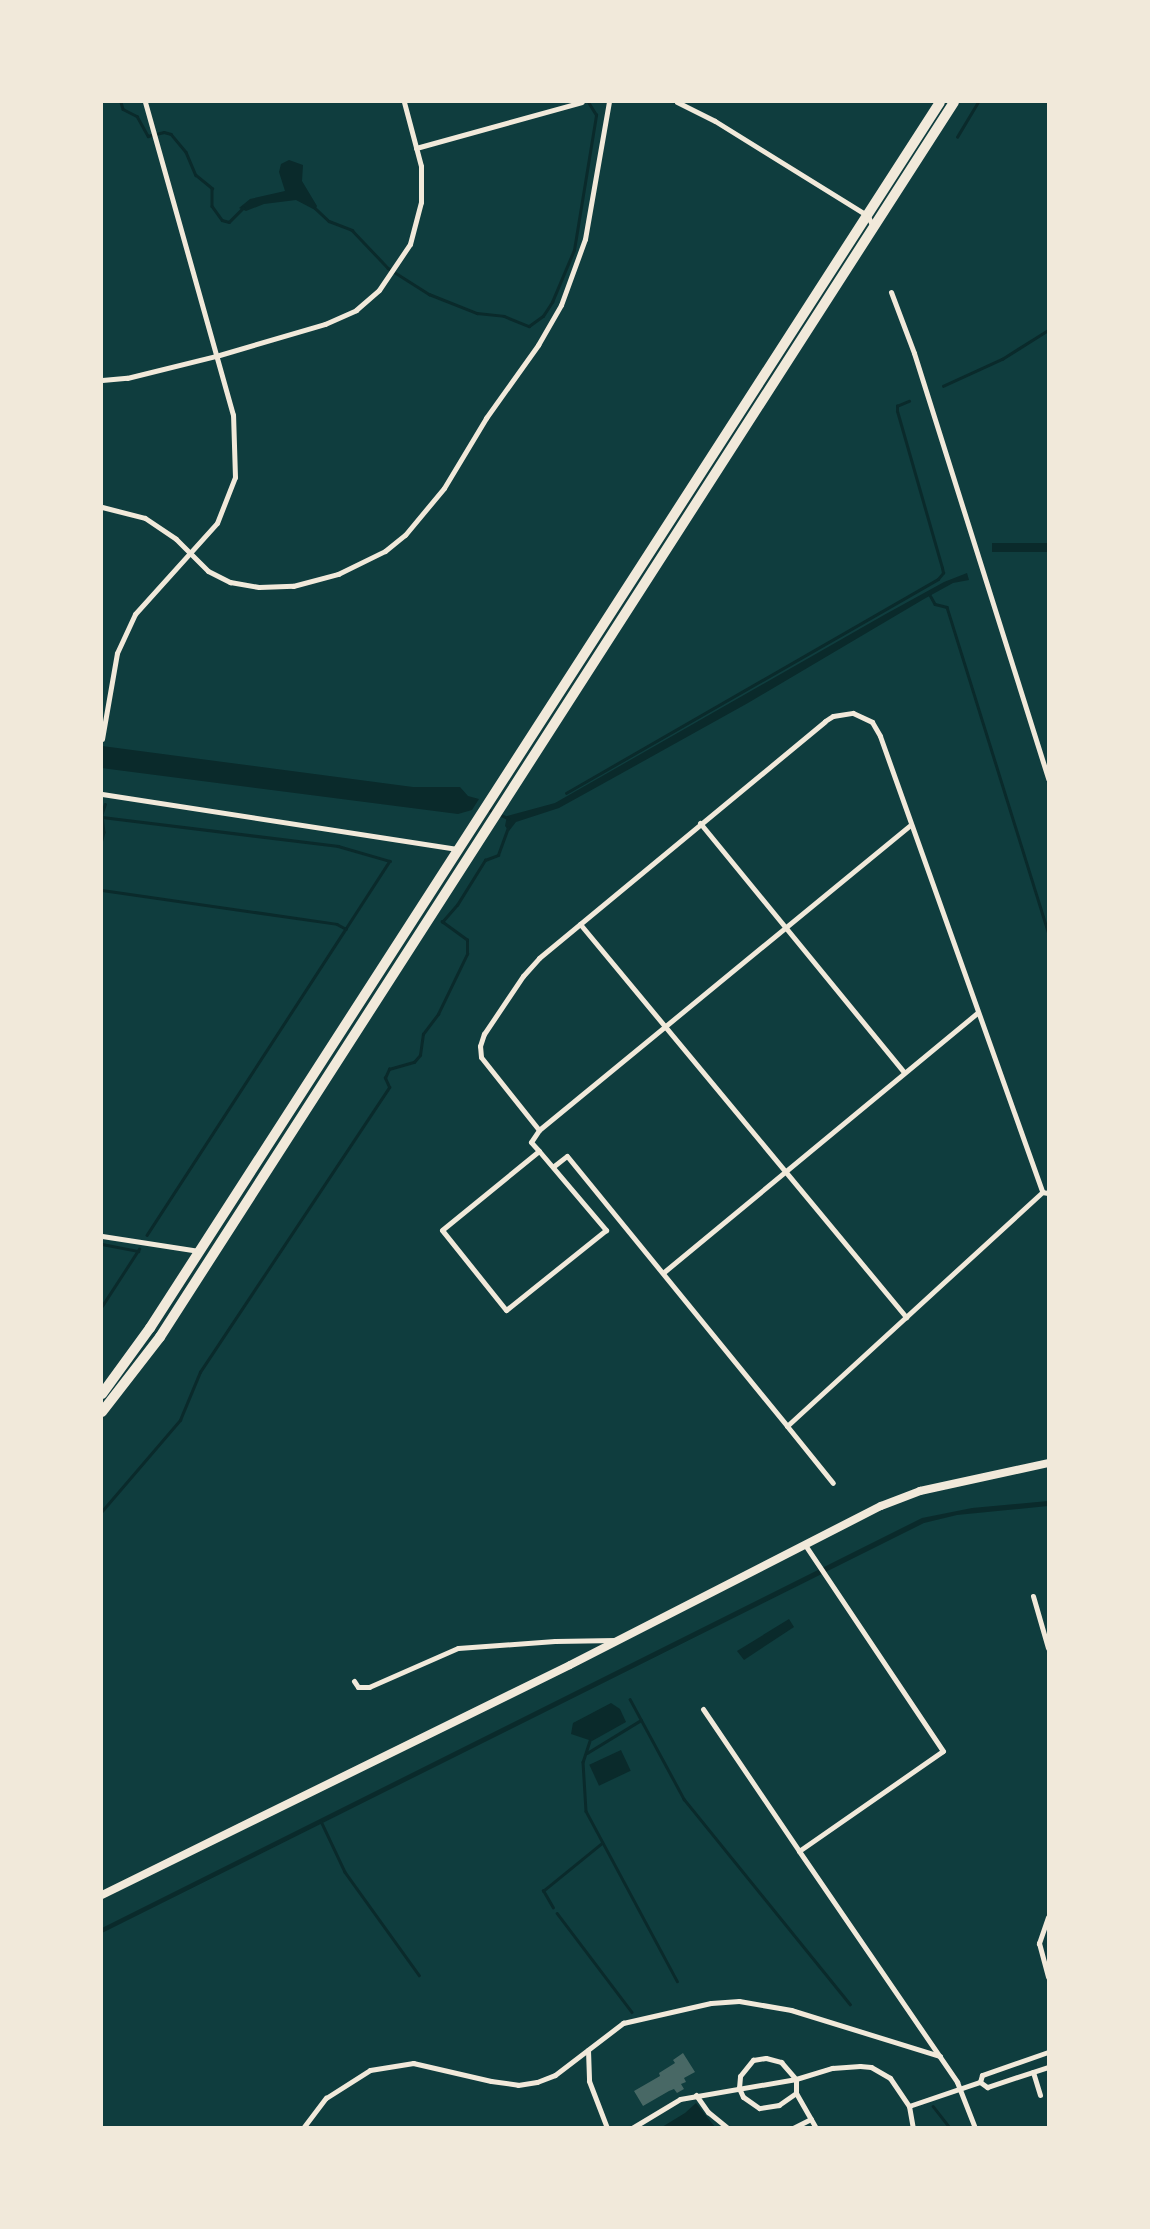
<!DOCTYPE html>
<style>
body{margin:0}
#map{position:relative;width:1150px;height:2229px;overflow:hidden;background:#0f3d3e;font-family:Signika,sans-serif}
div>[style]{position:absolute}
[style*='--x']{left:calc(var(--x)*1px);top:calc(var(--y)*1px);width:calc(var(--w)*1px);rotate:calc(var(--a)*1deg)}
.water>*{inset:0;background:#0a2a2b;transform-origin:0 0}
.stream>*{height:2.5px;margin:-1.25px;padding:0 1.25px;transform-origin:1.25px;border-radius:1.25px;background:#0a2a2b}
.building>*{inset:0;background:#486865}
.minor>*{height:5px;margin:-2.5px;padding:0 2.5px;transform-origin:2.5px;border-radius:2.5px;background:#f1e9da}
.primary>*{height:8px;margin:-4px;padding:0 4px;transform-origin:4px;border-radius:4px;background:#f1e9da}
.motorway>*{height:10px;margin:-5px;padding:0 5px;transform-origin:5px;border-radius:5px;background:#f1e9da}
span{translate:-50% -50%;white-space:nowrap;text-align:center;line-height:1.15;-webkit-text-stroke:7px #f1e9da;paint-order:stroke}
.frame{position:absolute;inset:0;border:103px solid #f1e9da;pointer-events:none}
</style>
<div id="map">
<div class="water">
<div style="clip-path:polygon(289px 160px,303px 165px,302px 181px,317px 206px,315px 210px,296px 200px,264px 204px,246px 211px,239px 208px,250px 199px,285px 191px,279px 172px,281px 164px)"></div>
<div style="left:1048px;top:543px;width:9px;height:56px;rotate:90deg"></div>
<div style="clip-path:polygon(967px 573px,969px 580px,953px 583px,924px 599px,748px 703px,606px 782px,559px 808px,516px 822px,509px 831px,505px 826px,507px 816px,555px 803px,884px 615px,944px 582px)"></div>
<div style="clip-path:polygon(102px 746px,413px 787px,460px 787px,468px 796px,479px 799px,472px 810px,458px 814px,109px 769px,102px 768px)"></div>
<div style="clip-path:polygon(1048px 1501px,1048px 1506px,957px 1515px,924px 1523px,102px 1933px,102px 1928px,922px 1518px,972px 1508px)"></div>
<div style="clip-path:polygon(789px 1619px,794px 1627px,744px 1660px,737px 1651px)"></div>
<div style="clip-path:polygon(611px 1703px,620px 1709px,626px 1722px,592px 1741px,571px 1734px,573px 1723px)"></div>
<div style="left:621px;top:1750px;width:23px;height:35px;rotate:65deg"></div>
<div style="clip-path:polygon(696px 2103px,715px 2127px,662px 2127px,685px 2113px)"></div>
</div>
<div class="stream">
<div style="--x:121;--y:102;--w:7;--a:74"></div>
<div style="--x:123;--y:109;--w:16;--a:27"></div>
<div style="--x:137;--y:116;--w:23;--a:61"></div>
<div style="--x:148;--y:136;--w:16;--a:-14"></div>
<div style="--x:164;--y:132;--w:7;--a:16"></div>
<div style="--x:171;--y:134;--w:23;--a:50"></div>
<div style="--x:186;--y:152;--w:25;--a:67"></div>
<div style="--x:196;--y:175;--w:21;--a:39"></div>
<div style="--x:212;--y:188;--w:18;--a:90"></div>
<div style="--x:212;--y:206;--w:17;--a:54"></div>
<div style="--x:222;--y:220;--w:7;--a:16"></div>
<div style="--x:229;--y:222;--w:20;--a:-45"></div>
<div style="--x:957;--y:137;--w:41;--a:-59"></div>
<div style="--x:315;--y:208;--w:19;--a:43"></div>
<div style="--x:329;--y:221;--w:25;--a:21"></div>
<div style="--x:352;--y:230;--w:52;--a:46.5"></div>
<div style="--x:388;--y:268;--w:49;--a:32.4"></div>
<div style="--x:429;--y:294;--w:52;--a:21.6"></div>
<div style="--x:477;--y:313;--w:27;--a:6"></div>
<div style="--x:504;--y:316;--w:27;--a:22"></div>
<div style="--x:529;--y:326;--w:17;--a:-36"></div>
<div style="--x:543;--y:316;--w:17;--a:-57"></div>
<div style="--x:552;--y:302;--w:56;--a:-67.1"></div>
<div style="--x:574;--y:250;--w:137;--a:-80.7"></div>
<div style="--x:596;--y:115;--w:15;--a:-122"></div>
<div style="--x:943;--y:386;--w:65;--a:-24.6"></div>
<div style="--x:1002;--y:359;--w:54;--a:-32.2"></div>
<div style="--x:930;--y:595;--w:10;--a:61"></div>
<div style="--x:935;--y:604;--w:12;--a:14"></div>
<div style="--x:947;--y:607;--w:340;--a:72.7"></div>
<div style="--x:566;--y:793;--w:429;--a:-29.9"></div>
<div style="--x:938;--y:579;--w:8;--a:-50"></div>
<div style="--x:943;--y:573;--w:5;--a:-101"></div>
<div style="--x:942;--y:568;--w:163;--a:-106"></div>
<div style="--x:897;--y:411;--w:5;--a:-90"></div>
<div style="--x:897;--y:406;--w:13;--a:-23"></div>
<div style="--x:489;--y:810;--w:21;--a:23"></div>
<div style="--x:102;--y:813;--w:9;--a:-72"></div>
<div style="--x:102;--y:814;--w:18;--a:84"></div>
<div style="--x:104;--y:832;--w:8;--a:104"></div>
<div style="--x:102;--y:817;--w:238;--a:7"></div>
<div style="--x:338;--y:846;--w:54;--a:16.1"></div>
<div style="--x:390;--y:861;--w:81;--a:122.9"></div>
<div style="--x:102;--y:890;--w:237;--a:8.2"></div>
<div style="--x:337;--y:924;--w:10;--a:29"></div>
<div style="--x:346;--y:929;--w:365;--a:123"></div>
<div style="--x:102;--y:1244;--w:37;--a:11"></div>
<div style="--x:102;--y:1306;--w:68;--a:-57"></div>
<div style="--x:102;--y:1511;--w:120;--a:-49.4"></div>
<div style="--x:180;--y:1420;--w:52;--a:-67.4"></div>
<div style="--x:200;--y:1372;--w:342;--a:-56.4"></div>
<div style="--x:389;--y:1087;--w:10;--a:-114"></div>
<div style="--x:385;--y:1078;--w:10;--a:-66"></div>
<div style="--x:389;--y:1069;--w:26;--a:-16"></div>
<div style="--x:414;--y:1062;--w:9;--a:-49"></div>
<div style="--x:420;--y:1055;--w:21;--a:-82"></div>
<div style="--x:423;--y:1034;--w:25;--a:-53"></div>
<div style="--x:438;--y:1014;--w:67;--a:-64.2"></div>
<div style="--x:467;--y:954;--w:14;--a:-90"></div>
<div style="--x:467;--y:940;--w:31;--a:-144"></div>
<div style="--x:442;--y:922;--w:23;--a:-49"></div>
<div style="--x:457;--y:905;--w:53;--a:-58.1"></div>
<div style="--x:485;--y:860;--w:14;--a:-21"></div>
<div style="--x:498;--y:855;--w:29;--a:-70"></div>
<div style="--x:630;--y:1699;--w:114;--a:61.6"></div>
<div style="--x:684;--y:1799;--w:264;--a:51"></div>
<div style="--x:590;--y:1741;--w:22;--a:108"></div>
<div style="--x:583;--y:1762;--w:49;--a:86.5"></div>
<div style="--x:586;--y:1811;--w:193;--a:61.8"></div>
<div style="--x:587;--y:1753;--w:63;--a:-31.4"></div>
<div style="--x:321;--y:1821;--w:56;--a:64.8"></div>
<div style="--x:345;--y:1872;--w:127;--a:54.3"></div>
<div style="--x:553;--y:1908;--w:20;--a:-120"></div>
<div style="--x:543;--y:1891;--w:76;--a:-39.1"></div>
<div style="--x:557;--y:1913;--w:124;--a:52.9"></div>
<div style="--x:933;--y:2106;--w:28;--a:52"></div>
</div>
<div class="building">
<div style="clip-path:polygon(683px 2053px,695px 2072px,684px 2078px,686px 2082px,681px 2084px,684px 2089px,677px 2093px,674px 2089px,669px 2091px,643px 2106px,634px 2091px,660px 2076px,659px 2073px,675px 2063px,673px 2060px)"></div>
</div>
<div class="minor">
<div style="--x:677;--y:102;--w:42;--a:26.6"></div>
<div style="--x:715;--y:121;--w:180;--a:31.8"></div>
<div style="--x:868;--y:216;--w:12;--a:66"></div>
<div style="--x:416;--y:148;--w:172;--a:-15.5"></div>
<div style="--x:891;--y:292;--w:65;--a:69.3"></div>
<div style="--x:914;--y:353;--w:447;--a:72.5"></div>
<div style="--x:102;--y:380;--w:25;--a:-5"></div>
<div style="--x:127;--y:378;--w:92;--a:-13.9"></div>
<div style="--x:216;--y:356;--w:114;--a:-16.4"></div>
<div style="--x:325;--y:324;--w:34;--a:-24"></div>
<div style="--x:356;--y:310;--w:30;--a:-41"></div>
<div style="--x:379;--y:290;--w:55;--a:-56"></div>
<div style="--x:410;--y:244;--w:43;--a:-75.3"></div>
<div style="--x:421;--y:202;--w:36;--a:-90"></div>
<div style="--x:421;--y:166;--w:66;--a:-104.9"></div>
<div style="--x:102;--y:507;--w:44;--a:14.3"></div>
<div style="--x:145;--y:518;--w:37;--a:34"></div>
<div style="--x:176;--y:539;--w:45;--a:45"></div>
<div style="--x:208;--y:571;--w:25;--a:27"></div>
<div style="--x:230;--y:582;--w:29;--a:10"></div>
<div style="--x:259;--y:587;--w:34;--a:-2"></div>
<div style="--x:293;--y:586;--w:47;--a:-14.9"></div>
<div style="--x:338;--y:574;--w:52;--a:-26.1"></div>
<div style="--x:385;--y:551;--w:26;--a:-39"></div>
<div style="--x:405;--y:535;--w:61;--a:-50.3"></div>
<div style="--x:444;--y:488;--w:82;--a:-59"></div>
<div style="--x:486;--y:418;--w:90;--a:-54.5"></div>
<div style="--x:538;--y:345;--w:46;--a:-60.1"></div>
<div style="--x:561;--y:305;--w:70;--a:-70"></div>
<div style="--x:585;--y:239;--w:139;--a:-80.1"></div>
<div style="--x:102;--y:739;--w:87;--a:-80.1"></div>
<div style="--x:117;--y:653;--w:43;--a:-65.2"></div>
<div style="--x:135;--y:614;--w:122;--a:-48"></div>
<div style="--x:217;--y:523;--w:49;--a:-68.6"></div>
<div style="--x:235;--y:477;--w:62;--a:-91.8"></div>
<div style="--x:233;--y:415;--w:325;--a:-105.7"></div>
<div style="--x:102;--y:794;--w:361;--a:8.8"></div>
<div style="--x:700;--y:823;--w:322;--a:50.7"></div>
<div style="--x:580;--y:924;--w:511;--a:50.32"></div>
<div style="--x:539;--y:1130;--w:93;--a:-128.5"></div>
<div style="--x:481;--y:1057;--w:11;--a:-95"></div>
<div style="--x:480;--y:1046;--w:13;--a:-72"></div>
<div style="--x:484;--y:1034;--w:70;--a:-56.1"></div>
<div style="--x:523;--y:976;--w:24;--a:-48"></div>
<div style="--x:539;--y:958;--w:371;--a:-39.6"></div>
<div style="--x:825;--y:721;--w:9;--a:-32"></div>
<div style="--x:833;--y:716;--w:20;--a:-9"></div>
<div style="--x:853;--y:713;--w:21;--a:25"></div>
<div style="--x:872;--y:722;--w:16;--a:60"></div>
<div style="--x:880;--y:736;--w:484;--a:70.4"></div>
<div style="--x:539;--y:1151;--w:12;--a:-132"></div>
<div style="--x:531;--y:1142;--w:14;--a:-56"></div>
<div style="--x:539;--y:1130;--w:480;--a:-39.4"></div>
<div style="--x:539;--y:1151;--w:104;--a:49.7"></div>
<div style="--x:606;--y:1230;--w:128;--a:141.3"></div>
<div style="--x:506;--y:1310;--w:102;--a:-128.7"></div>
<div style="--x:442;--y:1230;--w:125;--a:-39.2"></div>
<div style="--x:554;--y:1166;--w:16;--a:-38"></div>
<div style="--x:567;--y:1156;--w:348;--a:50.8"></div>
<div style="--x:787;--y:1426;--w:346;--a:-42.5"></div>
<div style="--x:1042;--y:1192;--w:6;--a:9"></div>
<div style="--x:102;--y:1236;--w:98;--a:8.8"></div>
<div style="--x:664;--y:1272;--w:406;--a:-39.6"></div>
<div style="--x:787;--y:1426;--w:73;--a:51.1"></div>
<div style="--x:1033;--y:1596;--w:54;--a:73.9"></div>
<div style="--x:354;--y:1681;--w:7;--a:56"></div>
<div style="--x:358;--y:1687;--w:11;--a:0"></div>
<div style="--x:369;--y:1687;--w:97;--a:-23.7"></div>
<div style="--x:458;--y:1648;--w:97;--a:-4.1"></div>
<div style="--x:555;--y:1641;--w:61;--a:-0.9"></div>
<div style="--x:703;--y:1709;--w:171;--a:55.9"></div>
<div style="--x:799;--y:1851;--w:175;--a:-34.8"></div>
<div style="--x:943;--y:1751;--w:248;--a:-123.8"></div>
<div style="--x:799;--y:1851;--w:280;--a:55.6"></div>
<div style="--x:957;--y:2082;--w:49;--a:68.6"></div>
<div style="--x:1048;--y:1917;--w:28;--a:109"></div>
<div style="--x:1039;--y:1943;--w:35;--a:75"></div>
<div style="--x:588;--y:2050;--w:31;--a:88"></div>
<div style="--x:589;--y:2081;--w:50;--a:69"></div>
<div style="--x:1048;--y:2052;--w:70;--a:160.8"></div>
<div style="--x:982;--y:2075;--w:7;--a:106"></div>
<div style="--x:980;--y:2082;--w:9;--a:36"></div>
<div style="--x:987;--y:2087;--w:64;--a:-18.2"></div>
<div style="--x:1033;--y:2072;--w:24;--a:73"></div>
<div style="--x:796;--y:2093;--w:21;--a:145"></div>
<div style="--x:779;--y:2105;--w:20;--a:171"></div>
<div style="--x:759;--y:2108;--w:19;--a:-145"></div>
<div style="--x:743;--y:2097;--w:10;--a:-114"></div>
<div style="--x:739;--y:2088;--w:12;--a:-85"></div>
<div style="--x:740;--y:2076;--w:21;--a:-51"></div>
<div style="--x:753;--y:2060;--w:13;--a:-9"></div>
<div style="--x:766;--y:2058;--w:16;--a:15"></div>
<div style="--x:781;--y:2062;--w:23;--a:49"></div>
<div style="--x:796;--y:2079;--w:14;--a:90"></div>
<div style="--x:796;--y:2093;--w:40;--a:60.3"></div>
<div style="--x:696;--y:2095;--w:21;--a:55"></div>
<div style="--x:708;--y:2112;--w:26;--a:39"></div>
<div style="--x:909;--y:2106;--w:75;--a:-18.7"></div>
<div style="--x:303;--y:2128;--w:38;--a:-53"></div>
<div style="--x:326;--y:2098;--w:52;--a:-32.5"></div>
<div style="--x:370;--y:2070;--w:44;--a:-9.2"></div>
<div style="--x:413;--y:2063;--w:80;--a:13"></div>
<div style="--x:491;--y:2081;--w:27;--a:8"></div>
<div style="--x:518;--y:2085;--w:19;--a:-9"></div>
<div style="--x:537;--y:2082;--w:19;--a:-21"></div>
<div style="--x:555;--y:2075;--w:86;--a:-37.4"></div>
<div style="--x:623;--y:2023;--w:90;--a:-12.8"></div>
<div style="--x:711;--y:2003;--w:28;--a:-4"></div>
<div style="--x:739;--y:2001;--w:53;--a:9.8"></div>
<div style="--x:791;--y:2010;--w:156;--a:17.2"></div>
<div style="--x:632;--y:2128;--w:56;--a:-31.1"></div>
<div style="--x:680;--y:2099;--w:118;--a:-9.8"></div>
<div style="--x:796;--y:2079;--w:38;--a:-17"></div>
<div style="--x:832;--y:2068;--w:28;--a:-4"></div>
<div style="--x:860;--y:2066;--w:11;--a:5"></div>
<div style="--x:871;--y:2067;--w:22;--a:30"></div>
<div style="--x:890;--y:2078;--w:34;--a:56"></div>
<div style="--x:909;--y:2106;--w:22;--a:80"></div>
<div style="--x:793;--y:2128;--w:20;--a:-27"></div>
</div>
<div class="primary">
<div style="--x:102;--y:1895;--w:521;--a:-26.17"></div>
<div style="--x:570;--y:1665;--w:349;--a:-27.1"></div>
<div style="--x:881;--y:1506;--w:42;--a:-21"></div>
<div style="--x:920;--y:1491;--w:131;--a:-12.3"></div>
</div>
<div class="motorway">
<div style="--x:102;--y:1394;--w:82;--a:-54"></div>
<div style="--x:150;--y:1328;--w:1458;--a:-57.2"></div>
<div style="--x:102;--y:1412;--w:95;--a:-52.3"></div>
<div style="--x:160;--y:1337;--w:1468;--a:-57.26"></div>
</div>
<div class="frame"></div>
</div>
